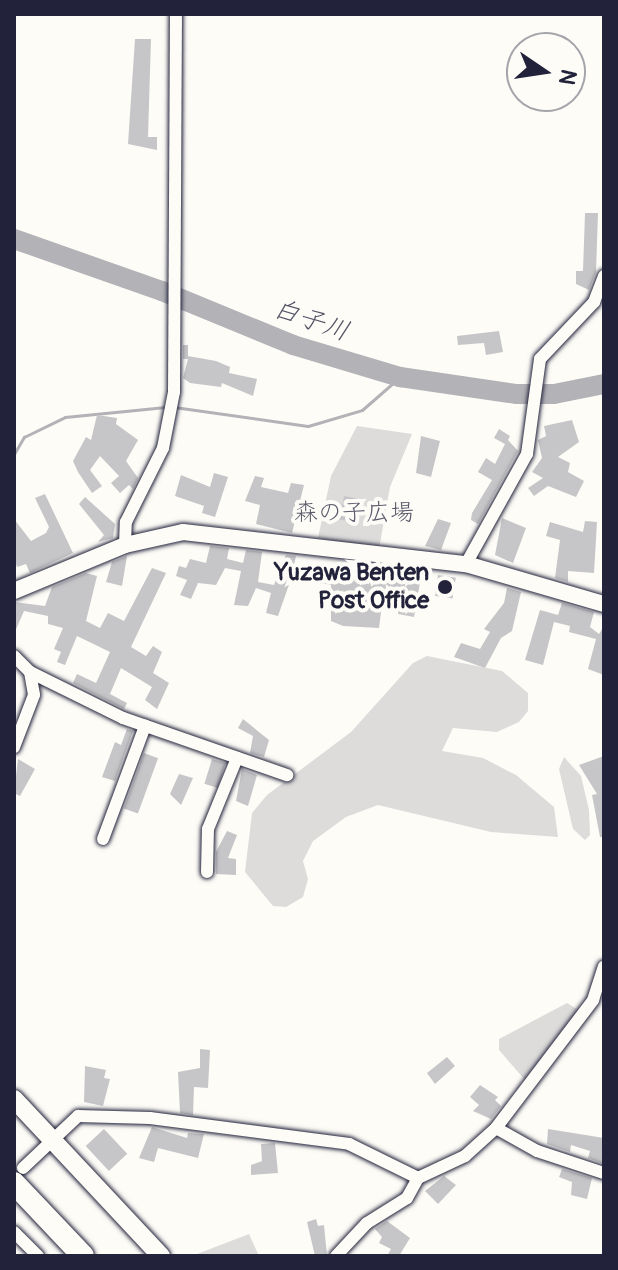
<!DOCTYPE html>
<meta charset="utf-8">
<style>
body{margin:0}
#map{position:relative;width:618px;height:1270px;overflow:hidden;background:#fdfcf7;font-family:Pangolin,"Klee One",sans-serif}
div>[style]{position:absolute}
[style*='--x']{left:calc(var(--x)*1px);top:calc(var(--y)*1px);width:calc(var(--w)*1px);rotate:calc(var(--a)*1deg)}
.green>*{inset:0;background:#dddcdb}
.stream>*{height:3px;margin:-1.5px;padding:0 1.5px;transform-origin:1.5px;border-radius:1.5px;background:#b2b2b7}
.river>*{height:20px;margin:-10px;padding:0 10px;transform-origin:10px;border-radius:10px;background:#b2b2b7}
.building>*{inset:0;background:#c6c6c8;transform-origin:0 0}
.roads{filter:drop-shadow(0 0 2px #22223b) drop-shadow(0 0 2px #22223b)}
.street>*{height:12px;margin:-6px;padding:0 6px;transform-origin:6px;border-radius:6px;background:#fdfcf7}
.secondary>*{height:16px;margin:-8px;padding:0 8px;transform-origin:8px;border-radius:8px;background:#fdfcf7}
.primary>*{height:18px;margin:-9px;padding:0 9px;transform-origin:9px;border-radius:9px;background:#fdfcf7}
.highway>*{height:22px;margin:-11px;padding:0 11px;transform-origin:11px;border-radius:11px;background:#fdfcf7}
.dots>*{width:22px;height:22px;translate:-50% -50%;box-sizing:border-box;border:4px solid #fdfcf7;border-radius:50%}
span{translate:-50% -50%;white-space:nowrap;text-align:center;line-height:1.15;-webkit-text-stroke:8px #fdfcf7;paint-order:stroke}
.park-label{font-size:24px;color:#5a5a6b}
.poi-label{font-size:24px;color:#22223b;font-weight:700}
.right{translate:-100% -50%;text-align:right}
.water-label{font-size:26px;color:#545466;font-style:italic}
.frame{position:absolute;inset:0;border:16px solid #22223b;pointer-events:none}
.north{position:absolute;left:506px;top:32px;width:80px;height:80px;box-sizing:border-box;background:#fdfcf7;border:2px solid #a5a5ac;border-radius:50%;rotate:103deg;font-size:22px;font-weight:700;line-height:32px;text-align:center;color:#22223b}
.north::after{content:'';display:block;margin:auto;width:28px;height:36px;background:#22223b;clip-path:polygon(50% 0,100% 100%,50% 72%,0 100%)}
</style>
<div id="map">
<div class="green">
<div style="clip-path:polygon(357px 426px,412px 434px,390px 487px,379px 549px,318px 538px,331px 476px)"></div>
<div style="clip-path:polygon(427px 656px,502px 671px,528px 693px,528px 711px,519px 722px,497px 732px,453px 728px,442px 751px,483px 758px,516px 775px,554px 807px,558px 837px,491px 832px,378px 805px,346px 817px,313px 841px,303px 861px,308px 879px,303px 897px,286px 907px,273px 906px,245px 872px,252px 813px,267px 795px,351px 732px,413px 663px)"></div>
<div style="clip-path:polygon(564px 757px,581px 776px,589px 810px,590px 835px,585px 840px,573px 829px,559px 769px)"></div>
<div style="clip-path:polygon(567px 1003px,580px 1011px,525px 1080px,499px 1050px,499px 1039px)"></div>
<div style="clip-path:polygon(249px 1234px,259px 1256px,192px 1256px)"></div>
</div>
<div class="stream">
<div style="--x:174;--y:407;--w:135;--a:8.1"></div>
<div style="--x:308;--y:426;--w:56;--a:-16.5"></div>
<div style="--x:362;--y:410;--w:50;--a:-41"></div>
<div style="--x:14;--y:454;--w:20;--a:-60"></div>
<div style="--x:24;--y:437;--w:46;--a:-26"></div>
<div style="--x:65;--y:417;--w:101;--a:-5.7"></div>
</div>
<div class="river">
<div style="--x:14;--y:239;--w:157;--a:19.4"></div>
<div style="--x:162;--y:291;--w:142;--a:22.4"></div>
<div style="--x:293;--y:345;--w:112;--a:16.7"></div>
<div style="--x:400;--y:377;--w:118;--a:8.3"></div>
<div style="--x:517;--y:394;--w:37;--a:0"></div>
<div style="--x:554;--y:394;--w:51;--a:-11.3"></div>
</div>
<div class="building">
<div style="clip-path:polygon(135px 39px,151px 39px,148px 137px,157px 137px,157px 150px,128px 144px)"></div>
<div style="clip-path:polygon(585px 213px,598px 213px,596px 272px,589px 290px,576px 284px,576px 271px,583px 271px)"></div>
<div style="clip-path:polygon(499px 331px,503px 352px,486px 355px,484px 343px,458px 345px,457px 336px)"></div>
<div style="clip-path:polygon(183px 345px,188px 345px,188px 356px,216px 361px,230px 367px,229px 373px,257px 379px,253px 396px,222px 383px,221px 387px,190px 383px,183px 378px,188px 359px,183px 359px)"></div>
<div style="clip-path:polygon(97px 415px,117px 418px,116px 424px,138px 440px,126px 461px,138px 478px,133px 489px,129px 485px,120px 493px,111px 483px,119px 476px,100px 456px,90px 470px,102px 486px,92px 493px,78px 472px,73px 461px,86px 437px,91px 440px)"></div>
<div style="clip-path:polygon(572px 420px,579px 442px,558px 457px,570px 463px,568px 472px,584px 481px,576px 497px,548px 486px,534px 496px,528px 488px,543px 478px,532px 472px,542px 458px,538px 440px,546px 436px,544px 426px)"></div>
<div style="clip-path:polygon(499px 429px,510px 436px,508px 440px,518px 451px,478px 524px,471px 520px,472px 513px,492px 480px,478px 472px,486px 458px,495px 464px,505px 444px,494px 438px)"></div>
<div style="clip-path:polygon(421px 436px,440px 441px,431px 477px,416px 473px)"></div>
<div style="clip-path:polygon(214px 473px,228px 477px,215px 517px,202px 513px,204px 506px,175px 496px,181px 475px,210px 487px)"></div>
<div style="clip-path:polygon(255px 476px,264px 478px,261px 487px,288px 493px,291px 483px,304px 485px,292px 533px,256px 524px,260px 505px,245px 501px)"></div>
<div style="clip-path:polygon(45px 494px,73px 553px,30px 573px,26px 564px,17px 567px,14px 558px,14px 519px,31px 541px,46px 533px,49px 527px,35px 498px)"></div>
<div style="left:344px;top:496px;width:16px;height:24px;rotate:11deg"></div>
<div style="clip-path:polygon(85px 497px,115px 524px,113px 538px,98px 542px,104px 535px,79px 504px)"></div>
<div style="clip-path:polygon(502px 518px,526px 528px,513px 563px,495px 555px)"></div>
<div style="clip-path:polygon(438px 519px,451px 523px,441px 550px,425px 546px)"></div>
<div style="clip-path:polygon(585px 521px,597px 522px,594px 573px,568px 571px,568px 582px,555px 578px,560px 540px,546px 536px,550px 522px,583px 532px)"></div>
<div style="clip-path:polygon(210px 546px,229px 548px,227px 559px,243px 563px,246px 550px,262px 552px,258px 582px,274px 585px,286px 555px,296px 556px,294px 565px,331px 573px,332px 566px,354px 570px,355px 564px,421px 577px,414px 617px,398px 614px,400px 599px,383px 596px,379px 628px,343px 626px,331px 621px,331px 585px,292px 576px,278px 616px,266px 613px,271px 593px,256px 588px,248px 606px,234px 605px,241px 571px,225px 568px,216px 585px,198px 583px,191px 599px,180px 595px,187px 580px,176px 576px,179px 566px,186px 568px,190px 559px,206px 563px)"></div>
<div style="clip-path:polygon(127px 556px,122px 586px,106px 582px,112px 562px)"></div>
<div style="clip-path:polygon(152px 568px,166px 573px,131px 647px,146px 656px,153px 646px,162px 652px,153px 673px,169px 683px,157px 709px,145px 700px,152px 687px,121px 668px,110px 694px,127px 703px,124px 709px,73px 683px,77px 674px,96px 683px,110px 652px,77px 636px,65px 665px,57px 662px,61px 652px,54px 649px,63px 628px,48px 624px,48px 616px,24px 611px,14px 634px,14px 602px,45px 606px,52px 587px,86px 573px,97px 576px,86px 621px,100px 628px,108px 613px,124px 621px)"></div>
<div style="left:438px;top:575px;width:18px;height:21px;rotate:9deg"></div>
<div style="clip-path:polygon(507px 588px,521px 592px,512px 631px,501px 638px,485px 668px,454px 657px,461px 643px,480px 649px,490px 632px,484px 629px,504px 603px)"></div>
<div style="clip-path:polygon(562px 603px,594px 612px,590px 627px,599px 634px,604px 626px,604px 675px,588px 669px,596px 639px,569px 632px,570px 626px,554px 622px,543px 665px,525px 660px,540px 610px,558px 615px)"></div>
<div style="clip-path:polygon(243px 719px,269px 740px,264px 757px,250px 753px,253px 736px,238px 728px)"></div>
<div style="clip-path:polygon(127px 729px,133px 731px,115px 781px,102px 777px,115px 742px,121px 745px)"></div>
<div style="left:144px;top:753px;width:15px;height:59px;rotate:20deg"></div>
<div style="clip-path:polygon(604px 756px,604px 837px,600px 837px,592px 795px,597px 794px,579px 765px)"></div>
<div style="clip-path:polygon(18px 759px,35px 769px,20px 796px,14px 793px)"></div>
<div style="left:212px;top:759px;width:14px;height:26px;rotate:17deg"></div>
<div style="clip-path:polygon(242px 769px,257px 775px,248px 806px,236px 801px)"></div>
<div style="clip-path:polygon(179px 774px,193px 778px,181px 805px,170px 794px)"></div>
<div style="clip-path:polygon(227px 831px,237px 835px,228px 858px,236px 859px,236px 875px,216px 874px,216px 852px)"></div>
<div style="clip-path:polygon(200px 1049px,210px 1050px,208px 1088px,194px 1087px,193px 1115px,180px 1113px,178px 1072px,200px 1068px)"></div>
<div style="clip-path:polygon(447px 1057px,455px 1066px,435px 1084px,427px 1073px)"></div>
<div style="clip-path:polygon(85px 1066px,106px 1070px,104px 1078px,110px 1079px,103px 1106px,84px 1102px)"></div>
<div style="clip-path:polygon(480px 1085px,498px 1097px,495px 1100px,501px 1106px,491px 1119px,473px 1111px,479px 1105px,470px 1097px)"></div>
<div style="clip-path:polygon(152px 1127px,187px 1138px,188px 1133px,204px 1134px,198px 1158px,158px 1148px,154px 1162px,139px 1158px)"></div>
<div style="left:104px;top:1129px;width:34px;height:25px;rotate:47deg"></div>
<div style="clip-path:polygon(548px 1129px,604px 1138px,604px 1164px,588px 1158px,590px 1151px,571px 1145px,570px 1152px,547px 1144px)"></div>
<div style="clip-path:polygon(275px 1143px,278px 1173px,251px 1175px,251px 1165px,262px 1161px,261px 1144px)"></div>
<div style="clip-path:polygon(562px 1169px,592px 1178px,587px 1199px,571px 1195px,572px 1182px,559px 1177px)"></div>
<div style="clip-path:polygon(444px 1176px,456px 1185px,438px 1204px,425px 1191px)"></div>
<div style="clip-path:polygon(316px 1219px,318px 1226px,324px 1225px,327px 1256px,315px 1256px,307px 1222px)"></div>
<div style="clip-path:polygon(387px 1221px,410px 1238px,399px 1256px,387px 1256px,391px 1249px,379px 1243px,382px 1237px,375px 1229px)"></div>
</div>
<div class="roads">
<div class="street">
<div style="--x:125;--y:545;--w:23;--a:-88"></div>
<div style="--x:126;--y:522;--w:83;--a:-63.4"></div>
<div style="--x:163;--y:448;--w:57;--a:-78.9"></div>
<div style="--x:174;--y:392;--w:378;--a:-89.7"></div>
<div style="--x:466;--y:564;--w:126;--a:-61"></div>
<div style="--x:527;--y:454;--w:96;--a:-82.2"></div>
<div style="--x:540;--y:359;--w:79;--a:-46.5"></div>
<div style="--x:594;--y:302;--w:28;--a:-69"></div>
<div style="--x:14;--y:656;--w:23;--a:45"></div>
<div style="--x:30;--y:672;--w:23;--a:80"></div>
<div style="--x:34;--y:695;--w:56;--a:111"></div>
<div style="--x:30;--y:672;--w:104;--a:26.3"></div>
<div style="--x:123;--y:718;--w:174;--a:19.2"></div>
<div style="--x:103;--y:839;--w:121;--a:-69.6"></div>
<div style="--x:207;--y:872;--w:43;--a:-88.7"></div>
<div style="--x:208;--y:829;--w:77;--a:-67.8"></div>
<div style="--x:496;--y:1128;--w:47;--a:29.3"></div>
<div style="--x:537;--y:1151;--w:71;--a:18.2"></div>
<div style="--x:23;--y:1168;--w:76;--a:-43.4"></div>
<div style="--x:78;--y:1116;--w:72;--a:1.6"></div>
<div style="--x:150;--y:1118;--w:201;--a:7.4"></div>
<div style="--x:349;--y:1144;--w:77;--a:26.2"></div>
<div style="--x:14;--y:1232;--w:34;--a:45"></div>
<div style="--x:336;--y:1256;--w:45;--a:-46.8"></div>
<div style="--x:367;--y:1223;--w:47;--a:-32"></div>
<div style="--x:407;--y:1198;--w:23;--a:-61"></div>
<div style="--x:418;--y:1178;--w:52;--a:-25.1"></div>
<div style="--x:465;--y:1156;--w:42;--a:-42.1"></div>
<div style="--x:496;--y:1128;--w:161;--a:-52.8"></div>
<div style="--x:593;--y:1000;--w:35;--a:-72"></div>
</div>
<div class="secondary">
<div style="--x:14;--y:591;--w:120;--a:-22.5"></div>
<div style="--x:125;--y:545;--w:59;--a:-12.6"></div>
<div style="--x:183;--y:532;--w:285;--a:6.5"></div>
<div style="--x:466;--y:564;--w:144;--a:16.2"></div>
</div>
<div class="primary">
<div style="--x:14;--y:1099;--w:215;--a:46.9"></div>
</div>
<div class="highway">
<div style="--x:14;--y:1183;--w:100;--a:46.6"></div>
</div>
</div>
<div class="dots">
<div style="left:445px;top:587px;background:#22223b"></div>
</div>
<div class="park-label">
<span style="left:354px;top:513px">森の子広場</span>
</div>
<div class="poi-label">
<span class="right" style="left:429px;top:587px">Yuzawa Benten<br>Post Office</span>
</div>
<div class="water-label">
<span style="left:311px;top:321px;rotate:19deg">白子川</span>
</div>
<div class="frame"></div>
<div class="north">N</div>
</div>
